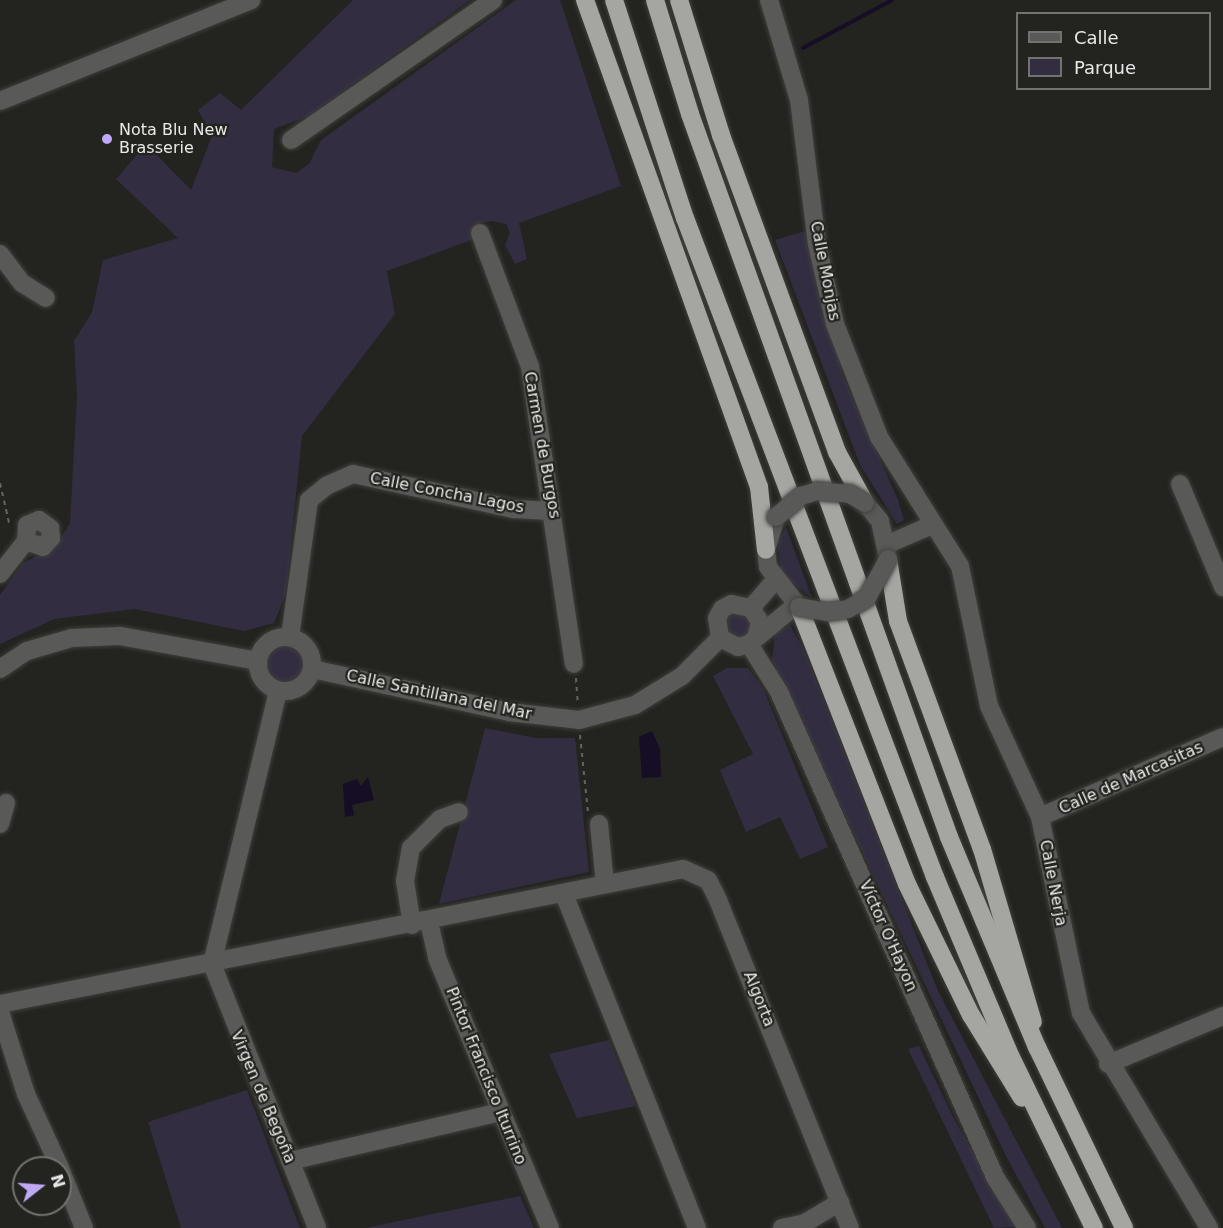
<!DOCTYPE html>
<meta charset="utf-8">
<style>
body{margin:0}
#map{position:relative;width:1223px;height:1228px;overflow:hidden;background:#23231f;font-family:"DejaVu Sans",sans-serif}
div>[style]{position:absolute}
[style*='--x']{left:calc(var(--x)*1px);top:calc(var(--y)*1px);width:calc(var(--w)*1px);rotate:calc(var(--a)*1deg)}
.green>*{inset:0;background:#332d42}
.round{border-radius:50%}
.water>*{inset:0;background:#160e24}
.stream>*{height:4px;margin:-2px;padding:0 2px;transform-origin:2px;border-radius:2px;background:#160e24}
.path>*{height:2px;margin-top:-1px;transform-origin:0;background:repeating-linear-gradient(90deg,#636360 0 4.5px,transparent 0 9px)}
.roads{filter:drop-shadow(0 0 2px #3f3f3b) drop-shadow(0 0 2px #3f3f3b)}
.minor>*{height:18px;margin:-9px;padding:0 9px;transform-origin:9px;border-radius:9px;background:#595957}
.minor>.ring{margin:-9px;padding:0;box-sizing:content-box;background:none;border:18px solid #595957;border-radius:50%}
.highway>*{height:18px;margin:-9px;padding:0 9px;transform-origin:9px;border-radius:9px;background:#a5a5a1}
.bridges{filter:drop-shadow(0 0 2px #3f3f3b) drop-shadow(0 0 2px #3f3f3b)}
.minor-bridge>*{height:18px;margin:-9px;padding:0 9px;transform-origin:9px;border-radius:9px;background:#595957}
.dots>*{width:16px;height:16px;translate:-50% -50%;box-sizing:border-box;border:3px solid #23231f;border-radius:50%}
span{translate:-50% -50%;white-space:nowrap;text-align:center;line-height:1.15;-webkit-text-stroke:4.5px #23231f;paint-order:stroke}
.poi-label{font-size:16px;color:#e8e8e6}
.left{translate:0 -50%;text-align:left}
.street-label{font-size:16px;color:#e8e8e6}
.legend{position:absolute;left:1016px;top:12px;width:195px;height:78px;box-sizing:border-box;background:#23231f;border:2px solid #72726f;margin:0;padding:8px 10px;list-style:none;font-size:18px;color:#e8e8e6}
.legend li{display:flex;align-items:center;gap:12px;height:30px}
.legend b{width:30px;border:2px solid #72726f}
.north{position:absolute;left:12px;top:1156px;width:60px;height:60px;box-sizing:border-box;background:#23231f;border:2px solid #72726f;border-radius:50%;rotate:73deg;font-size:16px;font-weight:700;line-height:24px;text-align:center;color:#e8e8e6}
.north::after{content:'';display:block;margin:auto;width:21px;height:27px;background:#bfa8f4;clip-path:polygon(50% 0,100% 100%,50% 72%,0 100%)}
</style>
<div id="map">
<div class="green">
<div style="clip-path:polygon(353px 0,470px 0,309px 116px,274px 129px,272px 167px,296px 173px,309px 164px,321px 140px,516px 0,560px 0,621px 186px,519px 223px,527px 259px,515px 264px,505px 245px,510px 233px,506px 224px,493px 221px,480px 223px,474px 239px,387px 271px,395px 314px,302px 436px,286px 593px,274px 623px,244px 631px,135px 609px,54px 619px,0 644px,0 595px,23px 563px,56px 546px,70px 523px,77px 396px,74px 341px,92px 312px,103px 260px,178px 238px,116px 179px,146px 144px,191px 190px,212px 136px,198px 110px,220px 93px,241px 110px)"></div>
<div style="clip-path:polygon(805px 231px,843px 376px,898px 500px,904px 520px,897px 524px,860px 465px,775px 240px)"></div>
<div style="clip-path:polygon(786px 527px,812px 598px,781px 574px,778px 543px)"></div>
<div style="clip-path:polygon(737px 610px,753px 621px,748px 640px,727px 638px,724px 619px)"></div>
<div style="clip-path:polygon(790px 625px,804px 650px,938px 991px,1062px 1228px,1045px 1228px,1007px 1158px,772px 661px,775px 631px)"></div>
<div class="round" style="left:264px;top:642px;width:42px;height:42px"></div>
<div style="clip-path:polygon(727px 668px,748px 668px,763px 688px,828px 847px,800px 859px,780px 817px,746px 832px,720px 770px,753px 754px,713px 676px)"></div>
<div style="clip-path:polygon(485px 728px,535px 738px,575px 738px,589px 872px,439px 904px)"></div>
<div style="clip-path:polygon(609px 1040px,636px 1106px,577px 1118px,549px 1054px)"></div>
<div style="clip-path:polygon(919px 1046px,954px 1119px,1015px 1227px,994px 1228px,908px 1049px)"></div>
<div style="clip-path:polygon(247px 1090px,300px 1228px,181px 1228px,148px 1122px)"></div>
<div style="clip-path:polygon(520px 1196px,534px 1228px,365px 1228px)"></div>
</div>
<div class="water">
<div style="clip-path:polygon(652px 731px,660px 749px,661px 777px,642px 778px,639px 737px)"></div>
<div style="clip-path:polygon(368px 777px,374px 800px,352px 805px,354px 815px,345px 817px,343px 784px,357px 779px,361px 786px)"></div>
</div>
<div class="stream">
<div style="--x:803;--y:48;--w:101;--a:-28.3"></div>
</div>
<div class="path">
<div style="--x:0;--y:483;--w:45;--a:77.2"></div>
<div style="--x:576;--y:678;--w:27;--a:86"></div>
<div style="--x:580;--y:735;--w:78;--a:84.1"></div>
</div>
<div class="roads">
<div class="minor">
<div style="--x:769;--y:0;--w:104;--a:73.3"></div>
<div style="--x:799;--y:100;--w:145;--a:82.9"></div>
<div style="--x:817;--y:244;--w:82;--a:77.3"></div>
<div style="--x:835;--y:324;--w:121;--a:68.7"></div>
<div style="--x:879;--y:437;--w:152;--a:57.9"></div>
<div style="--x:960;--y:566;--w:143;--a:78.3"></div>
<div style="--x:989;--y:706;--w:122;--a:65.3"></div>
<div style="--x:1040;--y:817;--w:200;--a:78.2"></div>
<div style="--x:1081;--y:1013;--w:250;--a:59.2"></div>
<div style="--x:0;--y:101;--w:271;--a:-21.9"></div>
<div style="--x:291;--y:140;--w:246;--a:-34.7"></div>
<div style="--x:480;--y:233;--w:143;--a:69.5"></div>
<div style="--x:530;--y:367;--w:300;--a:81.6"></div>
<div style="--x:0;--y:254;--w:36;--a:53"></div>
<div style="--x:22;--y:283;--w:28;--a:32"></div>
<div style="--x:1180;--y:484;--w:112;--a:67.3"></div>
<div style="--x:865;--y:503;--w:23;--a:50"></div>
<div style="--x:880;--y:521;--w:39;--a:78"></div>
<div style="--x:776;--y:517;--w:34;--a:107"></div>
<div style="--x:766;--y:550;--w:17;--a:83"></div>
<div style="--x:768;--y:567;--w:51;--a:52.2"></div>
<div style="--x:888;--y:544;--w:48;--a:-23.4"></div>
<div style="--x:0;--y:574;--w:42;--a:-51.8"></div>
<div style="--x:26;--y:541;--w:16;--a:-86"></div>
<div style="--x:27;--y:525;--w:13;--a:-23"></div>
<div style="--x:39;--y:520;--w:14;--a:36"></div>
<div style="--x:50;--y:528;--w:10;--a:84"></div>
<div style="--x:51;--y:538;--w:12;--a:132"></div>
<div style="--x:43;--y:547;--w:18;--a:-161"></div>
<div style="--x:751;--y:608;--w:35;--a:-49"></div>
<div class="ring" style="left:258px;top:637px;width:36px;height:36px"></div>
<div style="--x:290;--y:637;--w:138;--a:-82.1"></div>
<div style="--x:309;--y:500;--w:22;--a:-39"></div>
<div style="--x:326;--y:486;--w:30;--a:-24"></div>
<div style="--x:353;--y:474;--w:165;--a:12.3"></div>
<div style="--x:514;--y:509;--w:37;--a:3"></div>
<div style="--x:756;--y:638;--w:16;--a:-76"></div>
<div style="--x:760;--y:622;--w:17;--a:-123"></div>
<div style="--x:751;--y:608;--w:20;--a:-169"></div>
<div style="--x:731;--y:604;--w:10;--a:151"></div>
<div style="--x:722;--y:609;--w:10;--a:119"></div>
<div style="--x:717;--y:618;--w:20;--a:81"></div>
<div style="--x:720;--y:638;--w:20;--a:27"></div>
<div style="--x:738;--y:647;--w:11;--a:-15"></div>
<div style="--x:749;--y:644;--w:61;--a:-39.7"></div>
<div style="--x:749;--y:644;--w:57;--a:58"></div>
<div style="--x:779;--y:692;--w:531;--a:65.99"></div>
<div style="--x:995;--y:1177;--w:60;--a:57.9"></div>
<div style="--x:0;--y:669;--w:32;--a:-34"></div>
<div style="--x:27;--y:651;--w:47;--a:-16.1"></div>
<div style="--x:72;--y:638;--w:48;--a:-2.4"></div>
<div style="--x:120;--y:636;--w:139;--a:10.3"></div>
<div style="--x:312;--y:669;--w:202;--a:12.3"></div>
<div style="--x:509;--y:712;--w:70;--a:6.5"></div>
<div style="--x:579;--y:720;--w:58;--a:-15"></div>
<div style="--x:635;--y:705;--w:55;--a:-31.7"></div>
<div style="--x:682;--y:676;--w:54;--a:-45"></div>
<div style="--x:1040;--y:817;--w:200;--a:-23.6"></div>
<div style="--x:0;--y:824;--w:22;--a:-74"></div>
<div style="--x:599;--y:824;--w:60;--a:84.3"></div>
<div style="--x:564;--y:894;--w:360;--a:68.3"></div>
<div style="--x:429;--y:922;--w:37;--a:77"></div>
<div style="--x:437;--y:958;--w:293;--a:67.3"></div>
<div style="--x:412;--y:925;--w:45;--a:-99"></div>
<div style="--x:405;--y:881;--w:34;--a:-80"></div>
<div style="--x:411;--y:848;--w:41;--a:-45"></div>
<div style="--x:440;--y:819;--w:20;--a:-20"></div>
<div style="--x:212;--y:964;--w:284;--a:68.3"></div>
<div style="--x:212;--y:964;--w:280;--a:-76.4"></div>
<div style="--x:0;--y:1004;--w:696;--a:-11.18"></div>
<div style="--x:683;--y:869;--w:27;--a:24"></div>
<div style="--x:708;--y:880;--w:22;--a:63"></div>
<div style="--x:718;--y:900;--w:354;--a:68.1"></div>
<div style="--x:0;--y:1012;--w:86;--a:72.4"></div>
<div style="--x:26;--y:1094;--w:81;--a:65.3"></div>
<div style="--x:1108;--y:1064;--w:125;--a:-22.7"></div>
<div style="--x:290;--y:1161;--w:216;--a:-13.1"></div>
<div style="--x:60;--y:1168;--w:65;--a:68.2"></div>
<div style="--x:782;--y:1228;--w:24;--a:-12"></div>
<div style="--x:805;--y:1223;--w:41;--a:-31"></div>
</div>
<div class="highway">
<div style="--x:585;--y:0;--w:517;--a:70.34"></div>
<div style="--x:759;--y:487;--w:63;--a:83.7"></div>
<div style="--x:614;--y:0;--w:229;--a:72"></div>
<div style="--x:685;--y:218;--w:705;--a:69.23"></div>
<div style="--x:935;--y:877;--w:189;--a:67.2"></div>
<div style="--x:1008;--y:1051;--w:197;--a:64.1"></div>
<div style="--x:655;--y:0;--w:119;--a:72.9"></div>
<div style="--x:690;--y:114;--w:768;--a:70.29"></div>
<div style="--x:949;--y:837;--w:228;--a:67.3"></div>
<div style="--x:1037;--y:1047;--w:201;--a:64.3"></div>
<div style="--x:679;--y:0;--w:141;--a:72.7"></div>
<div style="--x:721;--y:135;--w:338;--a:69.9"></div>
<div style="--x:837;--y:452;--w:58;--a:61.2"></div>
<div style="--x:888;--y:559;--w:63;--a:80.8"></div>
<div style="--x:898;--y:621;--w:243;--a:69.8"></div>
<div style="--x:982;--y:849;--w:180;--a:73.6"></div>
<div style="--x:799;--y:607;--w:297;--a:68.7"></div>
<div style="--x:907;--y:884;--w:146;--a:64"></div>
<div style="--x:971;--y:1015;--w:97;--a:58.4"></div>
</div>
</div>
<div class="bridges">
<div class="minor-bridge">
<div style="--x:776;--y:517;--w:33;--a:-40"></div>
<div style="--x:801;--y:496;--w:17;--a:-17"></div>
<div style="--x:817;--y:491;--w:33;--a:5"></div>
<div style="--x:850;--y:494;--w:17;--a:31"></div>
<div style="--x:799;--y:607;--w:28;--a:10"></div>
<div style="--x:827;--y:612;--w:21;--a:-8"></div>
<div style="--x:848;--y:609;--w:22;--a:-30"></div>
<div style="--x:867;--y:598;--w:44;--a:-61.7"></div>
</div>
</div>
<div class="dots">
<div style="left:107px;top:139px;background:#bfa8f4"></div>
</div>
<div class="poi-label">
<span class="left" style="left:119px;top:139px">Nota Blu New<br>Brasserie</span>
</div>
<div class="street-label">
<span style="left:825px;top:271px;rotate:79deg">Calle Monjas</span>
<span style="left:542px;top:445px;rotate:80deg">Carmen de Burgos</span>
<span style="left:447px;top:493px;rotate:11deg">Calle Concha Lagos</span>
<span style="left:439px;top:695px;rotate:12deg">Calle Santillana del Mar</span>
<span style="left:1131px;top:778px;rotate:-24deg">Calle de Marcasitas</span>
<span style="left:1053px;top:883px;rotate:79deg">Calle Nerja</span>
<span style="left:888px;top:936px;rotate:66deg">Víctor O'Hayon</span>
<span style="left:759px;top:999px;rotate:68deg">Algorta</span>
<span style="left:486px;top:1076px;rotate:68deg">Pintor Francisco Iturrino</span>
<span style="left:263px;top:1097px;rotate:67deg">Virgen de Begoña</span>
</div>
<ul class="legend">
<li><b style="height:8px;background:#595957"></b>Calle</li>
<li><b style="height:16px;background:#332d42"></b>Parque</li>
</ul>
<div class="north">N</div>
</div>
